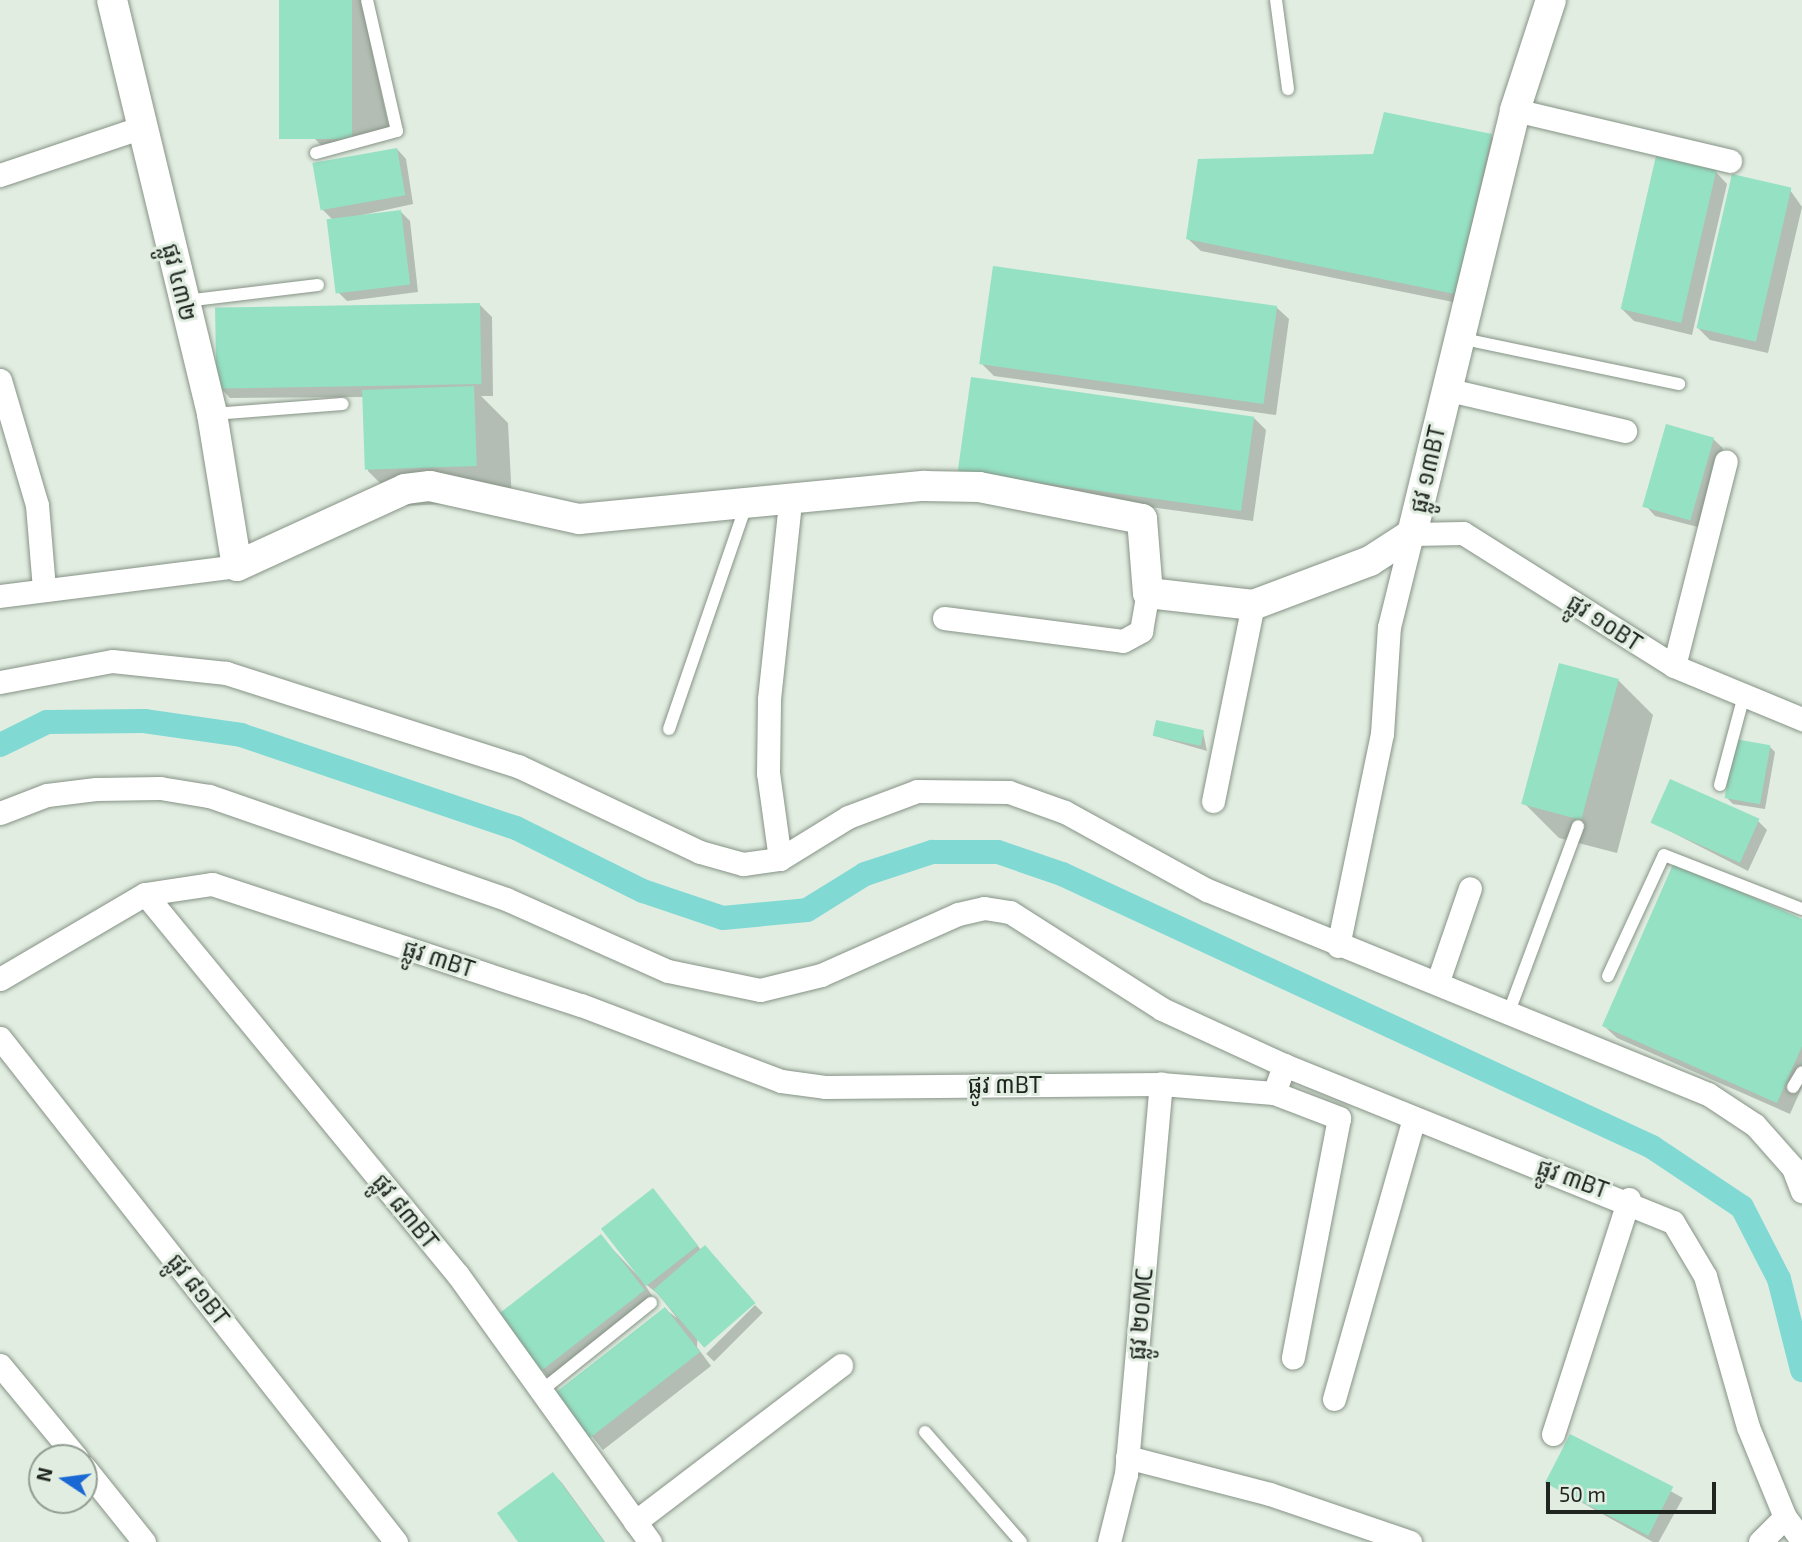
<!DOCTYPE html>
<meta charset="utf-8">
<style>
body{margin:0}
#map{position:relative;width:1802px;height:1542px;overflow:hidden;background:#e0ede0;font-family:"Exo 2","Noto Sans Khmer",sans-serif}
div>[style]{position:absolute}
[style*='--x']{left:calc(var(--x)*1px);top:calc(var(--y)*1px);width:calc(var(--w)*1px);rotate:calc(var(--a)*1deg)}
.shadow>*{inset:0;background:#0003;transform-origin:0 0}
.canal>*{height:24px;margin:-12px;padding:0 12px;transform-origin:12px;border-radius:12px;background:#81d9d4}
.building>*{inset:0;background:#95e1c4;transform-origin:0 0}
.roads{filter:drop-shadow(0 0 2px #879387) drop-shadow(0 0 2px #879387)}
.service>*{height:12px;margin:-6px;padding:0 6px;transform-origin:6px;border-radius:6px;background:#fff}
.minor>*{height:23px;margin:-11.5px;padding:0 11.5px;transform-origin:11.5px;border-radius:11.5px;background:#fff}
.tertiary>*{height:30px;margin:-15px;padding:0 15px;transform-origin:15px;border-radius:15px;background:#fff}
span{translate:-50% -50%;white-space:nowrap;text-align:center;line-height:1.15;-webkit-text-stroke:6px #e0ede0;paint-order:stroke}
.street-label{font-size:23px;color:#202520}
.north{position:absolute;left:28px;top:1444px;width:70px;height:70px;box-sizing:border-box;background:#e0ede0;border:2px solid #939d93;border-radius:50%;rotate:283deg;font-size:19px;font-weight:700;line-height:28px;text-align:center;color:#202520}
.north::after{content:'';display:block;margin:auto;width:24px;height:32px;background:#1a68d3;clip-path:polygon(50% 0,100% 100%,50% 72%,0 100%)}
.scale{position:absolute;left:1546px;top:1482px;width:170px;height:32px;box-sizing:border-box;border:4px solid #202520;border-top:0;padding-left:9px;font-size:21px;line-height:24px;white-space:nowrap;color:#202520;-webkit-text-stroke:5px #e0ede0;paint-order:stroke}
</style>
<div id="map">
<div class="shadow">
<div style="clip-path:polygon(281px 0,361px 0,390px 132px,323px 147px,311px 135px)"></div>
<div style="clip-path:polygon(1491px 136px,1504px 148px,1468px 305px,1201px 251px,1188px 239px,1374px 156px)"></div>
<div style="clip-path:polygon(397px 149px,406px 159px,413px 204px,344px 219px,401px 212px,410px 221px,418px 292px,347px 301px,338px 292px,333px 220px,321px 208px)"></div>
<div style="clip-path:polygon(1715px 171px,1727px 184px,1692px 335px,1634px 321px,1621px 308px)"></div>
<div style="clip-path:polygon(1790px 190px,1802px 207px,1768px 353px,1710px 340px,1697px 327px)"></div>
<div style="clip-path:polygon(480px 305px,492px 317px,493px 396px,481px 396px,508px 423px,512px 501px,403px 506px,368px 471px,364px 397px,230px 398px,218px 385px)"></div>
<div style="clip-path:polygon(1276px 307px,1289px 319px,1276px 415px,994px 376px,981px 363px)"></div>
<div style="clip-path:polygon(1253px 417px,1266px 430px,1253px 521px,973px 483px,960px 471px)"></div>
<div style="clip-path:polygon(1713px 439px,1723px 448px,1702px 528px,1655px 516px,1646px 506px)"></div>
<div style="clip-path:polygon(1618px 680px,1653px 715px,1617px 853px,1559px 838px,1524px 803px)"></div>
<div style="clip-path:polygon(1203px 732px,1207px 751px,1155px 736px)"></div>
<div style="clip-path:polygon(1769px 746px,1775px 752px,1765px 809px,1733px 804px,1727px 798px)"></div>
<div style="clip-path:polygon(1758px 821px,1767px 830px,1748px 871px,1652px 822px)"></div>
<div style="clip-path:polygon(1802px 921px,1802px 1087px,1790px 1114px,1617px 1038px,1604px 1026px)"></div>
<div style="clip-path:polygon(653px 1190px,701px 1250px,697px 1347px,711px 1366px,603px 1450px,557px 1393px,665px 1309px,677px 1318px,658px 1294px,643px 1282px,657px 1303px,555px 1385px,499px 1318px,600px 1236px,643px 1281px)"></div>
<div style="left:755px;top:1305px;width:11px;height:69px;rotate:45deg"></div>
<div style="left:1571px;top:1436px;width:128px;height:53px;rotate:29deg"></div>
<div style="clip-path:polygon(553px 1474px,562px 1483px,605px 1542px,520px 1542px)"></div>
</div>
<div class="canal">
<div style="--x:0;--y:745;--w:52;--a:-26.1"></div>
<div style="--x:47;--y:722;--w:97;--a:-0.6"></div>
<div style="--x:144;--y:721;--w:98;--a:8.2"></div>
<div style="--x:241;--y:735;--w:290;--a:18.7"></div>
<div style="--x:516;--y:828;--w:142;--a:26.4"></div>
<div style="--x:643;--y:891;--w:84;--a:18.6"></div>
<div style="--x:723;--y:918;--w:84;--a:-5.4"></div>
<div style="--x:807;--y:910;--w:68;--a:-31.8"></div>
<div style="--x:865;--y:874;--w:71;--a:-18.2"></div>
<div style="--x:932;--y:852;--w:66;--a:0"></div>
<div style="--x:998;--y:852;--w:68;--a:19"></div>
<div style="--x:1062;--y:874;--w:650;--a:24.83"></div>
<div style="--x:1652;--y:1147;--w:108;--a:33.7"></div>
<div style="--x:1742;--y:1207;--w:81;--a:62.8"></div>
<div style="--x:1779;--y:1279;--w:94;--a:75.8"></div>
</div>
<div class="building">
<div style="left:279px;top:0;width:73px;height:139px"></div>
<div style="clip-path:polygon(1384px 112px,1492px 134px,1455px 294px,1186px 239px,1198px 159px,1373px 154px)"></div>
<div style="left:397px;top:148px;width:48px;height:86px;rotate:80deg"></div>
<div style="left:1656px;top:156px;width:62px;height:157px;rotate:13deg"></div>
<div style="left:1732px;top:174px;width:61px;height:158px;rotate:13deg"></div>
<div style="left:401px;top:210px;width:75px;height:75px;rotate:83deg"></div>
<div style="left:993px;top:266px;width:287px;height:99px;rotate:8deg"></div>
<div style="left:480px;top:303px;width:81px;height:265px;rotate:89deg"></div>
<div style="left:971px;top:377px;width:286px;height:95px;rotate:8deg"></div>
<div style="left:474px;top:386px;width:80px;height:112px;rotate:88deg"></div>
<div style="left:1666px;top:424px;width:50px;height:86px;rotate:16deg"></div>
<div style="left:1559px;top:663px;width:62px;height:146px;rotate:15deg"></div>
<div style="left:1156px;top:720px;width:49px;height:16px;rotate:12deg"></div>
<div style="left:1735px;top:739px;width:36px;height:60px;rotate:10deg"></div>
<div style="left:1670px;top:779px;width:98px;height:48px;rotate:24deg"></div>
<div style="clip-path:polygon(1674px 862px,1802px 919px,1802px 1046px,1777px 1103px,1602px 1026px)"></div>
<div style="left:653px;top:1188px;width:73px;height:66px;rotate:52deg"></div>
<div style="left:601px;top:1234px;width:71px;height:134px;rotate:52deg"></div>
<div style="left:705px;top:1245px;width:77px;height:68px;rotate:49deg"></div>
<div style="left:665px;top:1307px;width:57px;height:140px;rotate:52deg"></div>
<div style="left:1570px;top:1434px;width:116px;height:55px;rotate:27deg"></div>
<div style="clip-path:polygon(553px 1472px,604px 1542px,518px 1542px,497px 1513px)"></div>
</div>
<div class="roads">
<div class="service">
<div style="--x:1276;--y:0;--w:90;--a:82.3"></div>
<div style="--x:316;--y:153;--w:84;--a:-15.2"></div>
<div style="--x:397;--y:131;--w:134;--a:-102.9"></div>
<div style="--x:185;--y:301;--w:134;--a:-6.9"></div>
<div style="--x:1459;--y:338;--w:225;--a:11.8"></div>
<div style="--x:213;--y:414;--w:130;--a:-4.4"></div>
<div style="--x:669;--y:729;--w:237;--a:-71"></div>
<div style="--x:1720;--y:785;--w:89;--a:-75"></div>
<div style="--x:1608;--y:976;--w:133;--a:-65.2"></div>
<div style="--x:1664;--y:855;--w:148;--a:21.4"></div>
<div style="--x:1510;--y:1009;--w:195;--a:-69.6"></div>
<div style="--x:1793;--y:1087;--w:17;--a:-59"></div>
<div style="--x:541;--y:1391;--w:141;--a:-38.7"></div>
<div style="--x:925;--y:1432;--w:146;--a:48.9"></div>
</div>
<div class="minor">
<div style="--x:1515;--y:110;--w:221;--a:13.3"></div>
<div style="--x:0;--y:175;--w:151;--a:-18.6"></div>
<div style="--x:0;--y:380;--w:130;--a:73.5"></div>
<div style="--x:37;--y:505;--w:84;--a:85.2"></div>
<div style="--x:1445;--y:389;--w:185;--a:13.1"></div>
<div style="--x:0;--y:596;--w:239;--a:-7.2"></div>
<div style="--x:944;--y:618;--w:180;--a:7.3"></div>
<div style="--x:1123;--y:641;--w:21;--a:-29"></div>
<div style="--x:1141;--y:631;--w:39;--a:-80"></div>
<div style="--x:1674;--y:666;--w:211;--a:-75.8"></div>
<div style="--x:0;--y:682;--w:114;--a:-10.6"></div>
<div style="--x:112;--y:661;--w:115;--a:6"></div>
<div style="--x:226;--y:673;--w:306;--a:17.7"></div>
<div style="--x:518;--y:766;--w:201;--a:25.3"></div>
<div style="--x:700;--y:852;--w:45;--a:15.6"></div>
<div style="--x:743;--y:864;--w:37;--a:-8"></div>
<div style="--x:780;--y:859;--w:80;--a:-31.7"></div>
<div style="--x:848;--y:817;--w:74;--a:-20.6"></div>
<div style="--x:917;--y:791;--w:92;--a:0.6"></div>
<div style="--x:1009;--y:792;--w:59;--a:19.7"></div>
<div style="--x:1065;--y:812;--w:162;--a:28.8"></div>
<div style="--x:1207;--y:890;--w:541;--a:22.16"></div>
<div style="--x:1708;--y:1094;--w:56;--a:33.4"></div>
<div style="--x:1755;--y:1125;--w:57;--a:48.5"></div>
<div style="--x:1793;--y:1168;--w:25;--a:69"></div>
<div style="--x:1213;--y:801;--w:200;--a:-78.5"></div>
<div style="--x:0;--y:813;--w:50;--a:-21"></div>
<div style="--x:47;--y:795;--w:49;--a:-7"></div>
<div style="--x:96;--y:789;--w:64;--a:-0.9"></div>
<div style="--x:160;--y:788;--w:50;--a:9.3"></div>
<div style="--x:209;--y:796;--w:314;--a:19.1"></div>
<div style="--x:506;--y:899;--w:177;--a:24"></div>
<div style="--x:668;--y:971;--w:94;--a:11.7"></div>
<div style="--x:760;--y:990;--w:63;--a:-13.8"></div>
<div style="--x:821;--y:975;--w:150;--a:-24"></div>
<div style="--x:958;--y:914;--w:27;--a:-13"></div>
<div style="--x:984;--y:908;--w:26;--a:9"></div>
<div style="--x:1010;--y:912;--w:180;--a:32.5"></div>
<div style="--x:1162;--y:1009;--w:134;--a:24.7"></div>
<div style="--x:1284;--y:1065;--w:419;--a:22"></div>
<div style="--x:1673;--y:1222;--w:63;--a:59.3"></div>
<div style="--x:1705;--y:1276;--w:157;--a:74.1"></div>
<div style="--x:1748;--y:1427;--w:97;--a:67.7"></div>
<div style="--x:1785;--y:1517;--w:29;--a:54"></div>
<div style="--x:780;--y:859;--w:87;--a:-97.9"></div>
<div style="--x:768;--y:773;--w:74;--a:-89.2"></div>
<div style="--x:769;--y:699;--w:199;--a:-83.9"></div>
<div style="--x:145;--y:894;--w:493;--a:50.6"></div>
<div style="--x:458;--y:1275;--w:329;--a:54.3"></div>
<div style="--x:1338;--y:946;--w:217;--a:-78.3"></div>
<div style="--x:1382;--y:734;--w:107;--a:-86.3"></div>
<div style="--x:1389;--y:627;--w:96;--a:-76.1"></div>
<div style="--x:1412;--y:534;--w:51;--a:-1.1"></div>
<div style="--x:1463;--y:533;--w:249;--a:32.2"></div>
<div style="--x:1674;--y:666;--w:139;--a:22.5"></div>
<div style="--x:0;--y:979;--w:168;--a:-30.4"></div>
<div style="--x:145;--y:894;--w:68;--a:-8.5"></div>
<div style="--x:212;--y:884;--w:388;--a:18.2"></div>
<div style="--x:581;--y:1005;--w:214;--a:20.8"></div>
<div style="--x:781;--y:1081;--w:44;--a:7.8"></div>
<div style="--x:825;--y:1087;--w:336;--a:-0.5"></div>
<div style="--x:1161;--y:1084;--w:113;--a:4.6"></div>
<div style="--x:1274;--y:1093;--w:30;--a:-70"></div>
<div style="--x:1438;--y:981;--w:98;--a:-71"></div>
<div style="--x:0;--y:1038;--w:641;--a:51.84"></div>
<div style="--x:1274;--y:1093;--w:70;--a:21"></div>
<div style="--x:1339;--y:1118;--w:244;--a:100.9"></div>
<div style="--x:0;--y:1365;--w:121;--a:50.4"></div>
<div style="--x:1334;--y:1399;--w:291;--a:-74.1"></div>
<div style="--x:1553;--y:1434;--w:247;--a:-72.1"></div>
<div style="--x:1127;--y:1457;--w:148;--a:14.5"></div>
<div style="--x:1270;--y:1494;--w:148;--a:18.9"></div>
<div style="--x:84;--y:1467;--w:96;--a:51.3"></div>
<div style="--x:635;--y:1522;--w:259;--a:-37.3"></div>
<div style="--x:1109;--y:1542;--w:70;--a:-76"></div>
<div style="--x:1126;--y:1474;--w:392;--a:-84.9"></div>
<div style="--x:1760;--y:1542;--w:35;--a:-45"></div>
</div>
<div class="tertiary">
<div style="--x:112;--y:0;--w:426;--a:76.4"></div>
<div style="--x:212;--y:414;--w:154;--a:80.7"></div>
<div style="--x:237;--y:566;--w:185;--a:-24.6"></div>
<div style="--x:405;--y:489;--w:25;--a:-7"></div>
<div style="--x:430;--y:486;--w:153;--a:12.5"></div>
<div style="--x:579;--y:519;--w:347;--a:-5.5"></div>
<div style="--x:924;--y:486;--w:55;--a:1"></div>
<div style="--x:979;--y:487;--w:166;--a:11.1"></div>
<div style="--x:1142;--y:519;--w:74;--a:85.4"></div>
<div style="--x:1148;--y:593;--w:106;--a:6.5"></div>
<div style="--x:1253;--y:605;--w:125;--a:-20.6"></div>
<div style="--x:1370;--y:561;--w:50;--a:-32.7"></div>
<div style="--x:1412;--y:534;--w:436;--a:-76.3"></div>
<div style="--x:1515;--y:110;--w:116;--a:-71.9"></div>
</div>
</div>
<div class="street-label">
<span style="left:180px;top:282px;rotate:76deg">ផ្លូវ ៤៣២</span>
<span style="left:1427px;top:469px;rotate:-77deg">ផ្លូវ ១៣BT</span>
<span style="left:1605px;top:622px;rotate:33deg">ផ្លូវ ១០BT</span>
<span style="left:439px;top:958px;rotate:18deg">ផ្លូវ ៣BT</span>
<span style="left:1005px;top:1084px">ផ្លូវ ៣BT</span>
<span style="left:1573px;top:1178px;rotate:20deg">ផ្លូវ ៣BT</span>
<span style="left:406px;top:1211px;rotate:51deg">ផ្លូវ ៨៣BT</span>
<span style="left:199px;top:1289px;rotate:52deg">ផ្លូវ ៨១BT</span>
<span style="left:1140px;top:1314px;rotate:-85deg">ផ្លូវ ២០MC</span>
</div>
<div class="north">N</div>
<div class="scale">50 m</div>
</div>
